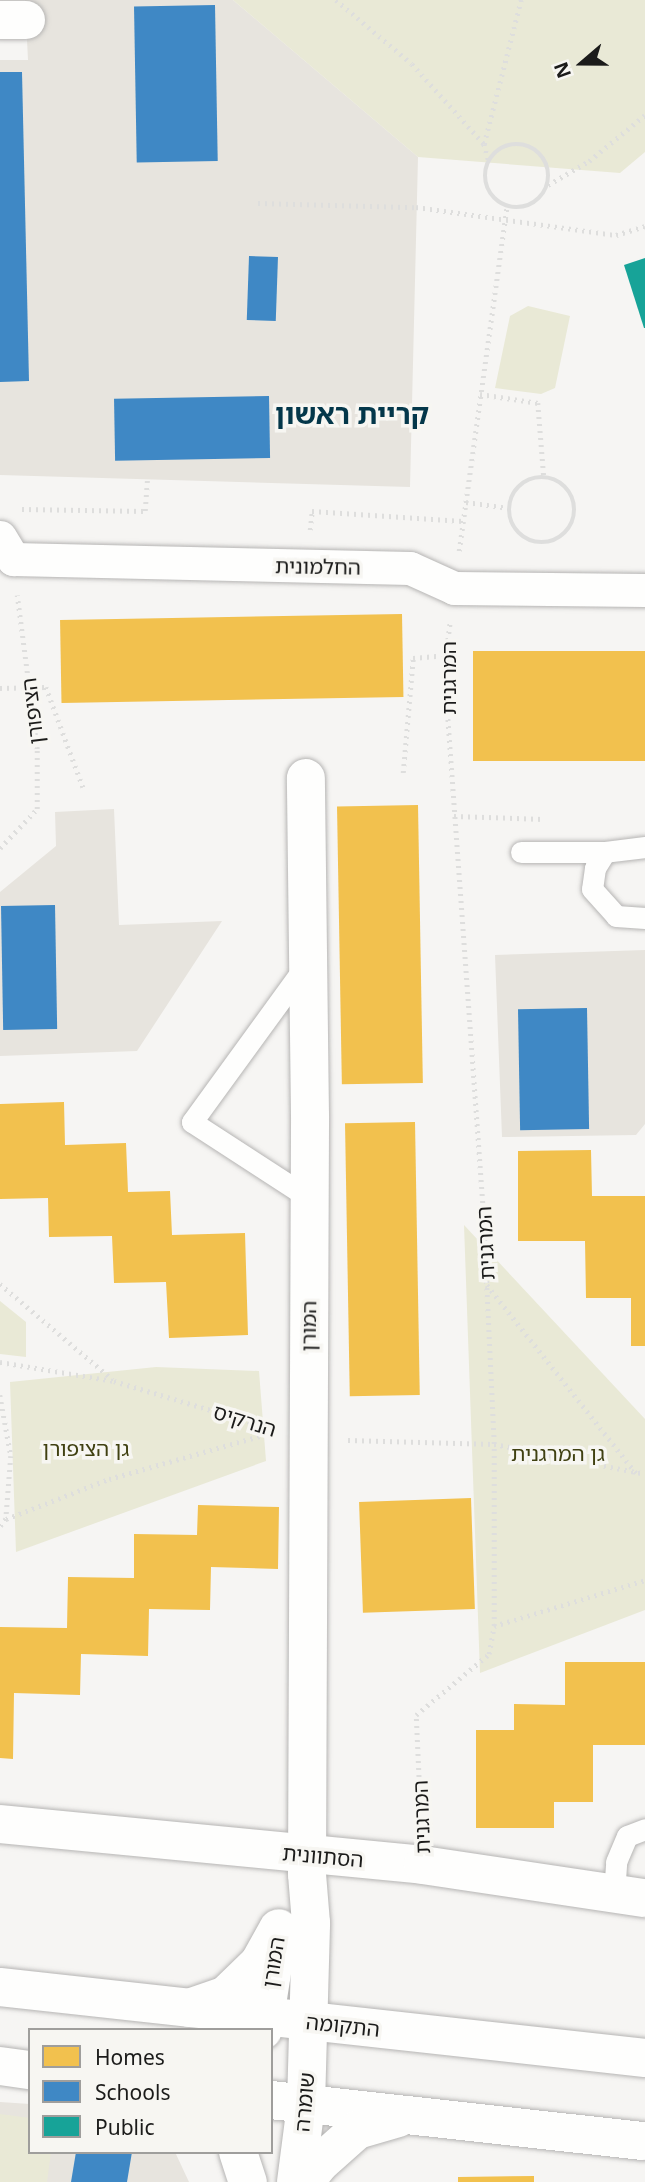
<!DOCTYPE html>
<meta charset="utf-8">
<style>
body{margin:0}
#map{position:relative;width:645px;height:2182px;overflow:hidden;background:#f6f5f3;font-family:"Noto Sans","Noto Sans Hebrew",sans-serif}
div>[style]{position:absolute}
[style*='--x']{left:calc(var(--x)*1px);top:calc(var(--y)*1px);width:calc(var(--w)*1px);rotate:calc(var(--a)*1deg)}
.built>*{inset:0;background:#e7e4de}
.green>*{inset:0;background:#e9e9d6}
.homes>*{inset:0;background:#f2c14e;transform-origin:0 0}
.schools>*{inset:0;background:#3f88c5;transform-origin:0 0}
.public>*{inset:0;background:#17a398}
.path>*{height:4.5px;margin-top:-2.25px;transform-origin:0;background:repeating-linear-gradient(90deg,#dededd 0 2px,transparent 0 7px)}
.path>.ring{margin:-2.25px;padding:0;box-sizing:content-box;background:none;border:4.5px solid #dededd;border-radius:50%}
.roads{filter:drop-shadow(0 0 2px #b6b5b4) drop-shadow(0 0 2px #b6b5b4)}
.service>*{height:21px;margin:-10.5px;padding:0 10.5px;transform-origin:10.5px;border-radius:10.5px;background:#fefefd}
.pedestrian>*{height:33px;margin:-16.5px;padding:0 16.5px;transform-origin:16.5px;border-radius:16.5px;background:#fefefd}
.minor>*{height:38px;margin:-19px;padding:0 19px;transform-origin:19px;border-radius:19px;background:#fefefd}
.tertiary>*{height:38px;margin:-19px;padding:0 19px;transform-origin:19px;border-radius:19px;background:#fefefd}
span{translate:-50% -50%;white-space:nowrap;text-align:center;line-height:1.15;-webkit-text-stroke:7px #f7f6f2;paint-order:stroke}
.street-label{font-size:21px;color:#1b1b1a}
.park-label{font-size:21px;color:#404112}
.district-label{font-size:28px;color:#04374a;font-weight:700}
.legend{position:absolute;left:28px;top:2028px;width:245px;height:126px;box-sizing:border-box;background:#f7f6f2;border:2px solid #9f9e9c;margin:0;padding:9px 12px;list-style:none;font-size:21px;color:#1b1b1a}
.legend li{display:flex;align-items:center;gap:14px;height:35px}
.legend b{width:35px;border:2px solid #9f9e9c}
.north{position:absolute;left:547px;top:28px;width:70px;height:70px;-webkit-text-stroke:5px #f7f6f2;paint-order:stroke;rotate:250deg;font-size:19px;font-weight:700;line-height:28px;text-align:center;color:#1b1b1a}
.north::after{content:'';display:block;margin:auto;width:24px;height:32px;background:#1b1b1a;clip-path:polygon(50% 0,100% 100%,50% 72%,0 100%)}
</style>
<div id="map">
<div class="built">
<div style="clip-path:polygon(25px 0,233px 0,418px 157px,410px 487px,0 475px,0 60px,28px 60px)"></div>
<div style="clip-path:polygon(114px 809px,119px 925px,222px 921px,137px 1051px,0 1056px,0 892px,56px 846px,55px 812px)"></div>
<div style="clip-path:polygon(645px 950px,645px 1124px,636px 1135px,502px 1137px,495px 955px)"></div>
<div style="clip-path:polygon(0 2102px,30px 2104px,30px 2152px,175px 2152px,189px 2182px,0 2182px)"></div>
</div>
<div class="green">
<div style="clip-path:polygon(233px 0,645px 0,645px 152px,620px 173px,418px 157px)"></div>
<div style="clip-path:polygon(528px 306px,570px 316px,555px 388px,541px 394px,495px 388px,510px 316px)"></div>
<div style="clip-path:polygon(464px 1225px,645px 1419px,645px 1610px,480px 1673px)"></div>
<div style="clip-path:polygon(0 1301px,26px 1322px,26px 1357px,0 1354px)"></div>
<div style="clip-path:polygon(156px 1367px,259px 1371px,266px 1461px,16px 1552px,10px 1382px)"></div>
<div style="clip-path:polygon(0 2114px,30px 2118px,30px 2152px,51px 2152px,47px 2182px,0 2182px)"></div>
</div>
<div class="homes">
<div style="left:402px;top:614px;width:83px;height:342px;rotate:89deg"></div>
<div style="left:645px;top:651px;width:110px;height:172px;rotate:90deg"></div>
<div style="left:418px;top:805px;width:278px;height:81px;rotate:89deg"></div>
<div style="clip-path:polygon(64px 1102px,65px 1145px,126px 1143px,128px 1192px,170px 1191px,172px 1235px,245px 1233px,248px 1335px,169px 1338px,166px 1282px,114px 1283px,112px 1236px,49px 1237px,48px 1198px,0 1199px,0 1104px)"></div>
<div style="left:415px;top:1122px;width:273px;height:70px;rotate:89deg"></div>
<div style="clip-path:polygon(591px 1150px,592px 1196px,645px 1196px,645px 1346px,631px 1346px,631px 1298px,586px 1298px,585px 1241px,518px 1241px,518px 1151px)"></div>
<div style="left:471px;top:1498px;width:111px;height:112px;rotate:88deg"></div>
<div style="clip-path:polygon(198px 1505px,279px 1507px,278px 1569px,211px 1567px,210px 1610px,149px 1609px,148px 1656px,81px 1654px,80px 1695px,14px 1693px,13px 1759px,0 1758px,0 1627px,67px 1628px,68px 1577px,134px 1578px,134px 1534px,197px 1535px)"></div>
<div style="clip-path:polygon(565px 1662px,645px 1662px,645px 1745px,593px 1745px,593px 1802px,554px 1802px,554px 1828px,476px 1828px,476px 1730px,514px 1730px,514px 1704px,565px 1705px)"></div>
<div style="clip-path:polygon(534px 2176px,534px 2182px,458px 2182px,458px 2177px)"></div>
</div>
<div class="schools">
<div style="left:215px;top:5px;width:156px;height:81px;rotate:89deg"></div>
<div style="clip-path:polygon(0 72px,22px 72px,29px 381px,0 382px)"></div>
<div style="left:249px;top:256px;width:29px;height:64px;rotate:2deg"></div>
<div style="left:269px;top:396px;width:62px;height:155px;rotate:89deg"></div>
<div style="left:55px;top:905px;width:124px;height:54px;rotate:89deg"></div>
<div style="left:587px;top:1008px;width:121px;height:69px;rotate:89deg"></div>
<div style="clip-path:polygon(76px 2152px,132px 2152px,127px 2182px,71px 2182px)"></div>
</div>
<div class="public">
<div style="clip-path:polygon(645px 258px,645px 328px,644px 328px,624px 265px)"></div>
</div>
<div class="path">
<div style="--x:336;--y:0;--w:99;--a:40.1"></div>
<div style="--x:412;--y:64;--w:108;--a:48"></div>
<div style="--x:484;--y:144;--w:149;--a:-75.6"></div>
<div style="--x:484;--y:144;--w:18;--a:74"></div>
<div class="ring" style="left:485px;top:144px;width:59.5px;height:59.5px"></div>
<div style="--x:548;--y:185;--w:48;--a:-30.3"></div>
<div style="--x:589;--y:161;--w:72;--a:-39.4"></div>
<div style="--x:258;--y:203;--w:158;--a:1.5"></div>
<div style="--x:416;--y:207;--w:202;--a:8"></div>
<div style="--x:616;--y:235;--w:30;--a:-17"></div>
<div style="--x:480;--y:394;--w:59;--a:8.8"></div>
<div style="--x:538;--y:403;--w:74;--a:85.4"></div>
<div class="ring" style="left:509px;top:477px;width:61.5px;height:61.5px"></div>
<div style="--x:466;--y:502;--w:43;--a:7.9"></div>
<div style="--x:22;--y:509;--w:123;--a:0.9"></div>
<div style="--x:145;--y:511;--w:32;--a:-86"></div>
<div style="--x:310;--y:530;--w:19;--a:-84"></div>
<div style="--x:312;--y:511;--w:151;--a:3.8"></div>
<div style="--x:459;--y:551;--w:348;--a:-82.1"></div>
<div style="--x:0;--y:688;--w:46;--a:-1.2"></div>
<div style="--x:46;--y:687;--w:107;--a:69.7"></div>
<div style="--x:403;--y:773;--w:115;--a:-85"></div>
<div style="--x:413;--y:658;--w:32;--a:-5"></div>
<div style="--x:454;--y:816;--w:89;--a:1.9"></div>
<div style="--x:0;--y:848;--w:54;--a:-46.5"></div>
<div style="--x:37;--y:809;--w:60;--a:-90"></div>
<div style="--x:37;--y:749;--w:155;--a:-97.4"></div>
<div style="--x:0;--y:1284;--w:148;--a:40.3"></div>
<div style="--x:487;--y:1285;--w:240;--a:51.6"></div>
<div style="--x:0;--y:1362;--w:116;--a:9.5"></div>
<div style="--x:114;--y:1381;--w:164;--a:16.7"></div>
<div style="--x:0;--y:1395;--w:62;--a:79.8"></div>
<div style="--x:11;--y:1456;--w:63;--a:94.5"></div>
<div style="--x:6;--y:1519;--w:10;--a:127"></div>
<div style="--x:348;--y:1440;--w:146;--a:1.6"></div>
<div style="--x:494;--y:1444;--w:154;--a:11.2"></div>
<div style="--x:6;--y:1519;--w:110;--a:-21.2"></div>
<div style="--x:109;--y:1479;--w:168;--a:-15.9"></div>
<div style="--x:494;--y:1626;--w:158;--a:-16.9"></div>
<div style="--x:421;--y:1826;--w:111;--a:-92.6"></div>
<div style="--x:416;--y:1715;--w:95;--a:-39.9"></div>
<div style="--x:489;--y:1654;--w:28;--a:-80"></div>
<div style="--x:494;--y:1626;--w:182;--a:-90"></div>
<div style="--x:494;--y:1444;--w:234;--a:-92.7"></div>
<div style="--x:483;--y:1210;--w:543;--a:-94.12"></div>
<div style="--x:444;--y:668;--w:46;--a:-82.6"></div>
</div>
<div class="roads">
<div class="service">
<div style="--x:645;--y:847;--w:40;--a:172.9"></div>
<div style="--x:605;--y:852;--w:19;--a:122"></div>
<div style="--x:595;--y:868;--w:21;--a:98"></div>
<div style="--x:592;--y:889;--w:36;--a:48"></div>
<div style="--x:616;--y:916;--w:29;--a:4"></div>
<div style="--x:521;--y:852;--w:84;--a:0"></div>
<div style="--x:306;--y:965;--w:194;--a:126"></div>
<div style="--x:192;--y:1122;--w:140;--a:33"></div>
<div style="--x:614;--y:1894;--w:32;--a:-86"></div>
<div style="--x:616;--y:1862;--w:28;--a:-67"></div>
<div style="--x:627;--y:1836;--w:19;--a:-21"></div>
</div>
<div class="pedestrian">
<div style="--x:0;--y:537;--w:26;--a:59"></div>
<div style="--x:13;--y:559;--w:397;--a:1.3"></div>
<div style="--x:410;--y:568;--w:48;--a:24.4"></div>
<div style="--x:454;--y:588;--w:191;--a:0.6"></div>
</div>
<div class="minor">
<div style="--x:0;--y:20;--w:26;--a:0"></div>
<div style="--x:0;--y:1824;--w:425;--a:5.5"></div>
<div style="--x:423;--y:1865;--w:224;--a:8.5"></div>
<div style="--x:263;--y:2030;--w:103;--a:-81.1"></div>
<div style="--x:296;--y:2182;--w:78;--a:-82.6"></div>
<div style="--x:306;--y:2105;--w:182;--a:-88.4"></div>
<div style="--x:311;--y:1923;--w:49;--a:-94.7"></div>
<div style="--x:307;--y:1874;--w:758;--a:-89.77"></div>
<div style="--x:310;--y:1116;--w:338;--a:-90.7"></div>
</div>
<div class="tertiary">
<div style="--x:0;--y:1987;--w:649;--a:6.28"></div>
<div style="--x:189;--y:2008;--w:39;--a:-19"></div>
<div style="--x:226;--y:1995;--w:46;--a:-44.1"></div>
<div style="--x:259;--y:1963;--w:39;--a:-61"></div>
<div style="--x:0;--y:2066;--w:30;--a:8"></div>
<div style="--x:271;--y:2100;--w:376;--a:6.3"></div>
<div style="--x:238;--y:2152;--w:32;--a:72"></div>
<div style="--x:305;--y:2182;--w:24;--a:-52"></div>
<div style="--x:320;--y:2163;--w:50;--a:-41.7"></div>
<div style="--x:357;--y:2130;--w:43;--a:-16.3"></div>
</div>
</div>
<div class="street-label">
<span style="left:318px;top:566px;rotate:1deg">החלמונית</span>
<span style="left:448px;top:678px;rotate:-90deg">המרגנית</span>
<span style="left:32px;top:711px;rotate:-97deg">הציפורן</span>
<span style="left:485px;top:1243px;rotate:-93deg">המרגנית</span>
<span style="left:308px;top:1326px;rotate:-89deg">המורן</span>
<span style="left:245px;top:1420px;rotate:17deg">הנרקיס</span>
<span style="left:421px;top:1817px;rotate:-92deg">המרגנית</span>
<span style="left:323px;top:1856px;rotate:5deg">הסתוונית</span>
<span style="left:273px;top:1962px;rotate:-81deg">המורן</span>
<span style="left:343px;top:2025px;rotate:6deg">התקומה</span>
<span style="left:304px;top:2102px;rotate:-85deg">שומרה</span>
</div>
<div class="park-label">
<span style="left:86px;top:1448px">גן הציפורן</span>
<span style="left:558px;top:1453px">גן המרגנית</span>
</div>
<div class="district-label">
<span style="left:352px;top:413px">קריית ראשון</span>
</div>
<ul class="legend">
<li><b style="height:19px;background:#f2c14e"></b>Homes</li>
<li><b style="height:19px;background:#3f88c5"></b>Schools</li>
<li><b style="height:19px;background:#17a398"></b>Public</li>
</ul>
<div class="north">N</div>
</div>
